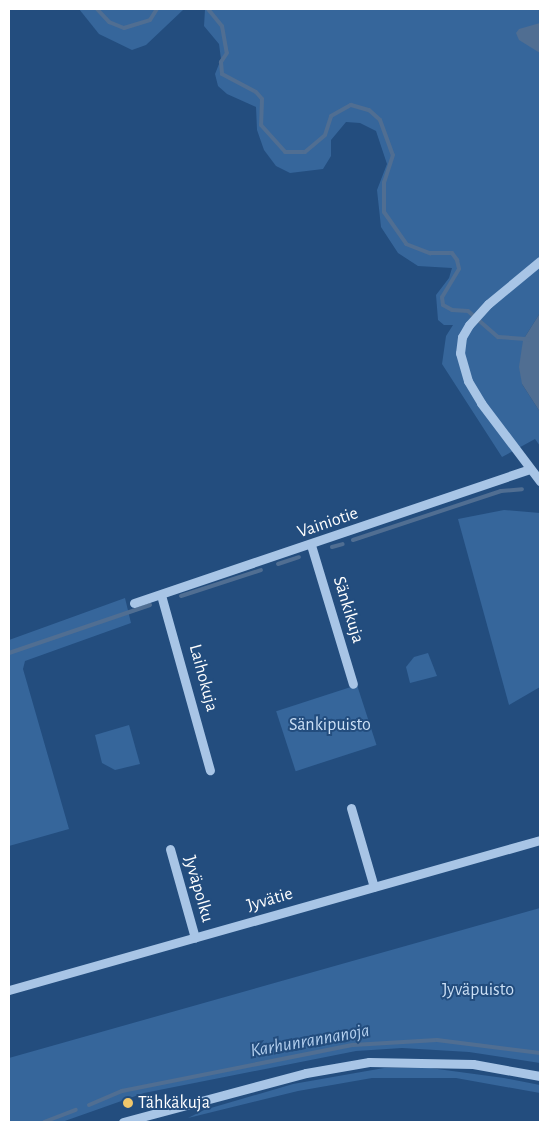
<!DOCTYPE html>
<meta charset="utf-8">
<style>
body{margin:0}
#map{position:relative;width:549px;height:1131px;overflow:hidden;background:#234d7e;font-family:"Alegreya Sans",sans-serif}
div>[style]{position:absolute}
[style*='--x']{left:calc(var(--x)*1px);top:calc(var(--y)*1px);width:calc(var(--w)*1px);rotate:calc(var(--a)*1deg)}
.green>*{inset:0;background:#36669b;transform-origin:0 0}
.water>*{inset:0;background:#506e92}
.stream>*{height:4px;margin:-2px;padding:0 2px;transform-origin:2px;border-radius:2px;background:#506e92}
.minor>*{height:9px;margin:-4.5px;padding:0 4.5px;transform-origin:4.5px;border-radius:4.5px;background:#a8c5e6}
.dots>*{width:14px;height:14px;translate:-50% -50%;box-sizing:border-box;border:2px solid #234d7e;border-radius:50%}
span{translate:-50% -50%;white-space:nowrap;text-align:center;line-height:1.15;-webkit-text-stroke:4px #234d7e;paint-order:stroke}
.street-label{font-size:18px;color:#fff}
.park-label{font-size:18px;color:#cbdff5}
.poi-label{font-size:18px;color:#fff}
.left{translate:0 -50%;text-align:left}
.water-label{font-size:19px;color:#b3cfee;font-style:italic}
.frame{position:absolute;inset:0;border:10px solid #fff;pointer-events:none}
</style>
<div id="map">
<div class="green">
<div style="clip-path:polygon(79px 9px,184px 9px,146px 45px,132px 50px,99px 34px)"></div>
<div style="clip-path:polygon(205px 9px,540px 9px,540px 313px,523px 340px,522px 384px,540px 412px,540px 446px,535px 439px,502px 457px,442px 364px,446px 336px,453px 325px,444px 325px,438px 320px,436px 295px,449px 278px,452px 268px,418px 266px,398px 253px,381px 227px,377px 190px,387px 164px,376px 131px,360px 123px,346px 122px,331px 140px,331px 156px,323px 169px,290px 173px,276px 166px,264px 150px,257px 130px,256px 107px,227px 94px,218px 86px,215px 74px,221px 59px,219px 44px,204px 26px)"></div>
<div style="clip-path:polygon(504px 510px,540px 513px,540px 687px,509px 705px,458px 519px)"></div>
<div style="clip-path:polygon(125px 598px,131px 623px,25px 661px,23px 669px,69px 829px,9px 846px,9px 640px)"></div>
<div style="clip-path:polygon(428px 653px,437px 676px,410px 683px,406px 667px,414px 657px)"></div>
<div style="left:357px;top:685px;width:63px;height:85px;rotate:72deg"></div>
<div style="clip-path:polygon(129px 725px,140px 764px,115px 770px,102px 763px,95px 735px)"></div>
<div style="clip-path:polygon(540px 908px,540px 1063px,469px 1052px,402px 1048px,356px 1051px,144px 1093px,62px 1122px,9px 1122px,9px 1058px)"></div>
<div style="clip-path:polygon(384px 1068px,430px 1068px,504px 1078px,540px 1085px,540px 1093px,456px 1078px,372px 1078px,298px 1091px,188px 1118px,204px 1110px,293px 1084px)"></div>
</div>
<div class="water">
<div style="clip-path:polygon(540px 23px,540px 53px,519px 40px,516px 33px,519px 29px)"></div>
<div style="clip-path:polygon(540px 313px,540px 412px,522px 384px,519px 367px,523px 340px)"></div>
</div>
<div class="stream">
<div style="--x:97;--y:9;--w:18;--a:47"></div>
<div style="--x:109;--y:22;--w:16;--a:22"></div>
<div style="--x:124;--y:28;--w:27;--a:-17"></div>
<div style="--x:150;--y:20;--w:13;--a:-58"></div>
<div style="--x:208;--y:9;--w:22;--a:51"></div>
<div style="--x:222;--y:26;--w:27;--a:80"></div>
<div style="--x:227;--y:53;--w:11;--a:124"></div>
<div style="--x:221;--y:62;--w:12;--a:85"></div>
<div style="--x:222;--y:74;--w:38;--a:28"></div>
<div style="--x:256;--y:92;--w:9;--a:49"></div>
<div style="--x:262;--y:99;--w:26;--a:92"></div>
<div style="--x:261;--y:125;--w:36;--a:48"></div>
<div style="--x:285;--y:152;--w:20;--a:0"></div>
<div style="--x:305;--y:152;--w:26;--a:-40"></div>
<div style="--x:325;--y:135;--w:20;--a:-72"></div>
<div style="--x:331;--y:116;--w:23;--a:-29"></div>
<div style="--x:351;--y:105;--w:19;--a:16"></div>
<div style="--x:369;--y:110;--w:15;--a:42"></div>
<div style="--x:380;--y:120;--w:37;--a:70"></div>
<div style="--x:393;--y:155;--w:28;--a:108"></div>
<div style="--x:384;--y:182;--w:30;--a:90"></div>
<div style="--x:384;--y:212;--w:39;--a:55"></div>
<div style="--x:406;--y:244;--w:26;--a:21"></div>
<div style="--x:430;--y:253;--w:22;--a:0"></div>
<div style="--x:452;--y:253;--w:9;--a:54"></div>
<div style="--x:457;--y:260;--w:9;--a:77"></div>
<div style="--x:459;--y:269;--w:33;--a:121"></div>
<div style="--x:442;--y:297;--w:8;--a:83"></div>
<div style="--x:443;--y:305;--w:10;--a:29"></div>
<div style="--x:452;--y:310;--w:16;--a:4"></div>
<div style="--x:468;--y:311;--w:40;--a:41"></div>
<div style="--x:498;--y:337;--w:31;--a:4"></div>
<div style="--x:353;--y:540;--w:156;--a:-18.3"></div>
<div style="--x:501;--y:491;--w:21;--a:-5"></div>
<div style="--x:332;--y:547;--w:11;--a:-15"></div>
<div style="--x:278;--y:564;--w:22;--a:-18"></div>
<div style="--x:181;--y:596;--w:84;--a:-18"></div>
<div style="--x:9;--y:653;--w:149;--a:-18.8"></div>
<div style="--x:89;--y:1105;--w:36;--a:-23"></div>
<div style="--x:122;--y:1091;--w:236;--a:-11.3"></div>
<div style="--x:353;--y:1045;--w:84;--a:-3.4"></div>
<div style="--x:437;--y:1040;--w:104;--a:7.2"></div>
<div style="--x:44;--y:1122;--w:34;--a:-21"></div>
</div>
<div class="minor">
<div style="--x:540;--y:261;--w:67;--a:140.4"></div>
<div style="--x:488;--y:304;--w:28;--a:132"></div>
<div style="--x:469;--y:325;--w:14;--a:120"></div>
<div style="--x:462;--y:337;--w:16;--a:97"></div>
<div style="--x:460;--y:353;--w:29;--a:74"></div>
<div style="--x:468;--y:381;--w:26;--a:59"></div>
<div style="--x:481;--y:403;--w:98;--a:52.9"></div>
<div style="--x:311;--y:545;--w:145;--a:73.2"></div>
<div style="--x:161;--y:595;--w:182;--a:74.4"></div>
<div style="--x:134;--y:603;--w:418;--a:-18.7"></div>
<div style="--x:351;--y:808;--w:82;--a:73.8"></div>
<div style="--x:170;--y:849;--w:92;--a:74.3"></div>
<div style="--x:9;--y:990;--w:552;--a:-15.77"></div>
<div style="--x:123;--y:1122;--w:189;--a:-15"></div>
<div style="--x:306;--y:1073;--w:64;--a:-9.9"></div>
<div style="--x:369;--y:1062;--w:104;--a:1.1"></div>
<div style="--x:473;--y:1064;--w:68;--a:10.2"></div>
</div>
<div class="dots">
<div style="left:128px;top:1103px;background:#f1c76b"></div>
</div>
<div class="street-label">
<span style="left:328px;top:523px;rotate:-19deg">Vainiotie</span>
<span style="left:348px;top:610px;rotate:73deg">Sänkikuja</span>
<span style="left:203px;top:678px;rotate:75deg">Laihokuja</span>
<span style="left:198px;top:889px;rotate:74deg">Jyväpolku</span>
<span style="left:270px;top:900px;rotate:-16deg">Jyvätie</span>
</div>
<div class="park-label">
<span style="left:330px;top:725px">Sänkipuisto</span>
<span style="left:478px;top:990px">Jyväpuisto</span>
</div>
<div class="poi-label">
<span class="left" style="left:138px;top:1103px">Tähkäkuja</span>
</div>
<div class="water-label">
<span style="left:310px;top:1041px;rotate:-10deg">Karhunrannanoja</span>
</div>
<div class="frame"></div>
</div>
